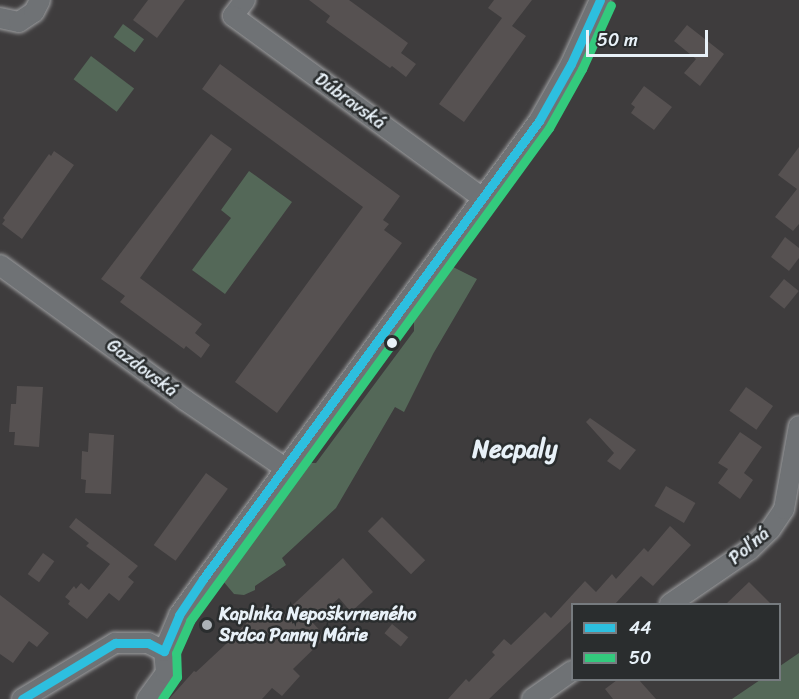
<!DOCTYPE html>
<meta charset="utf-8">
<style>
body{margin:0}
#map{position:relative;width:799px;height:699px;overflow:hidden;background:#3e3c3d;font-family:Sriracha,sans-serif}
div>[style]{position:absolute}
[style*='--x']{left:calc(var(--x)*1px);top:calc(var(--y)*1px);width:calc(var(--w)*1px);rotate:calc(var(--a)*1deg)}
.green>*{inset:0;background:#546858;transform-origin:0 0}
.building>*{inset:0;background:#565151;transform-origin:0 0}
.roads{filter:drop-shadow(0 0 2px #9e9fa1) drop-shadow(0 0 2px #9e9fa1)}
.minor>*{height:20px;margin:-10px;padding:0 10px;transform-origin:10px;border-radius:10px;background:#6f7275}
.bus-1>*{height:9px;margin:-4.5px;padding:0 4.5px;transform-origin:4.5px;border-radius:4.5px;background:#2dbfdf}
.bus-2>*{height:9px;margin:-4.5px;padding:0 4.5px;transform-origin:4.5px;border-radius:4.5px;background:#33ca7d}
.dots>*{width:16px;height:16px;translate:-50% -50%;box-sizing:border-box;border:3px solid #2a2d2e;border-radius:50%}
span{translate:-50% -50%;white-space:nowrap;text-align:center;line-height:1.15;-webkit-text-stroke:5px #2a2d2e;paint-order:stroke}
.street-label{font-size:18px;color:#e8f1f8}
.poi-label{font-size:18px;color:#e8f1f8;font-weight:700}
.left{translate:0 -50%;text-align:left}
.district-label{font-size:24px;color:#e8f1f8;font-weight:700}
.legend{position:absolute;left:571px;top:603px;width:210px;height:78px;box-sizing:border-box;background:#2a2d2e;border:2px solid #767b7f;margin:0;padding:8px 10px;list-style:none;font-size:18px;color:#e8f1f8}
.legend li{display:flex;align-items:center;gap:12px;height:30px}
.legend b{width:30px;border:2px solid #767b7f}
.scale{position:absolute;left:586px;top:30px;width:122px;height:27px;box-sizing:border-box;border:3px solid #e8f1f8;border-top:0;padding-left:8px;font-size:18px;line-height:21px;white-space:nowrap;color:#e8f1f8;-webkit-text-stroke:4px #2a2d2e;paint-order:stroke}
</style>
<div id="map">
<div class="green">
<div style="left:123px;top:24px;width:26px;height:16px;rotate:36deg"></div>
<div style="left:91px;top:56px;width:54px;height:29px;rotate:37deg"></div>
<div style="clip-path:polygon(249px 171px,292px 202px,225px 294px,192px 270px,231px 218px,221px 210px)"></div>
<div style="clip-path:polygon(447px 264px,477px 279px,433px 354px,404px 412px,395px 407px,336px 508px,282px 558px,286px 565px,255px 586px,255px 590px,244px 595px,234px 594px,223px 581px,224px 570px,303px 463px,316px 463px,414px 331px,414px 312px)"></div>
<div style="clip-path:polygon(799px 653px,799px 699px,732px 699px,760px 680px,780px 680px,780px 666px)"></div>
</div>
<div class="building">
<div style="clip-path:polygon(148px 0,185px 0,157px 38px,133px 20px)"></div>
<div style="clip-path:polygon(309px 0,349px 0,408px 43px,401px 53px,416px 64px,406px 77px,392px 66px,390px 68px,326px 22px,330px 16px)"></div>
<div style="clip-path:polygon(494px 0,532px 0,512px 26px,526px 36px,464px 122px,439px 104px,502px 18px,488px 8px)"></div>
<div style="clip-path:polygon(687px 25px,724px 54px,700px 86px,684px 73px,696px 59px,674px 41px)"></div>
<div style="clip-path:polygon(220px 64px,400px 196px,383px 220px,389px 224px,384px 230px,402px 243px,277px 413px,235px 382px,363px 207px,202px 89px)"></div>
<div style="clip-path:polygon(644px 86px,672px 107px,654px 130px,631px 113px,635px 107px,631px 104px)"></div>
<div style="clip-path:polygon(211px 134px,232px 149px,140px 278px,202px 324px,195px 333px,210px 345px,201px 358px,186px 346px,184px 349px,120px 302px,125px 296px,101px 279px)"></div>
<div style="clip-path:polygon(799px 147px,799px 224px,793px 231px,775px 217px,797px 189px,778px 175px)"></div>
<div style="clip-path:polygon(54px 151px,74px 165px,22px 239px,2px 224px,5px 220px,3px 218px,49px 154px,51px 156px)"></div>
<div style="clip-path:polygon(785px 237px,799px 248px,799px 258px,789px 271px,771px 257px)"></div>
<div style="left:784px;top:279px;width:19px;height:23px;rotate:39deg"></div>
<div style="clip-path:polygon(17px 386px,43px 387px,39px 447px,14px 445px,15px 432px,9px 432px,11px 404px,16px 404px)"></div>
<div style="left:746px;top:387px;width:33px;height:29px;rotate:35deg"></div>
<div style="clip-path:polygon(590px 418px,636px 450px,620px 470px,607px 461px,614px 453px,586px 422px)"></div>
<div style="clip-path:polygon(740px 432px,762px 447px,744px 473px,753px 480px,740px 499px,718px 483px,728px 469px,718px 463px)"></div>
<div style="clip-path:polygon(89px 433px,114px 435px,111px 494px,85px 493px,86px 480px,81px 479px,82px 451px,88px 452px)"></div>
<div style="left:206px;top:473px;width:27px;height:89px;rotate:36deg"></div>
<div style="left:666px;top:486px;width:34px;height:23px;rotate:30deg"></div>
<div style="left:382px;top:517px;width:61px;height:20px;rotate:45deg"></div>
<div style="clip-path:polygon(76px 518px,138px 566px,128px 577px,134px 582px,119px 601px,109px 593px,87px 619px,68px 604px,70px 601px,65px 597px,74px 586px,76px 589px,81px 583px,89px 590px,110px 564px,86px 546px,89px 543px,69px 527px)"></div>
<div style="clip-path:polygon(670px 526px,691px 545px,653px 586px,641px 576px,615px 604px,573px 604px,573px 619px,489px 699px,448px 699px,466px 679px,469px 682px,495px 655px,492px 652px,504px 639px,511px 645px,545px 612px,551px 618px,585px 581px,596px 592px,612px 574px,616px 579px,644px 548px,648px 552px)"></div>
<div style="left:43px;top:553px;width:14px;height:26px;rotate:36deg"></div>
<div style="clip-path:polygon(343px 558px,373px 592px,351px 612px,339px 598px,312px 622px,326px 637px,293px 669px,300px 676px,282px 696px,272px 688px,262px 699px,169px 699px,194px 671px,196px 672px,226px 644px,267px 602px,281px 616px)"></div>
<div style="clip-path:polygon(749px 582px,771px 604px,726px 604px)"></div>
<div style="clip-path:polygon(0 595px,49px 633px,37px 647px,29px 641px,13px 663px,0 654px)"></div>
<div style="left:392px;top:624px;width:21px;height:12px;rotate:39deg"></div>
<div style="clip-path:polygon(617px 680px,639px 680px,656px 699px,613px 699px,605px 689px)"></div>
</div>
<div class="roads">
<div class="minor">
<div style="--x:245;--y:0;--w:20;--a:127"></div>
<div style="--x:233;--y:16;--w:309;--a:36.1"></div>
<div style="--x:0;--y:18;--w:19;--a:12"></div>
<div style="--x:19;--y:22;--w:18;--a:-34"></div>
<div style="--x:34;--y:12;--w:13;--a:-63"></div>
<div style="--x:0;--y:265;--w:229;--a:36.1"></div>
<div style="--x:185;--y:400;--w:121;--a:34.2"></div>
<div style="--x:670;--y:604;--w:96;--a:-34.4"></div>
<div style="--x:749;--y:550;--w:29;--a:-44"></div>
<div style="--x:770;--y:530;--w:25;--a:-56"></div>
<div style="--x:784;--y:509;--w:84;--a:-79.8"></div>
<div style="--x:22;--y:699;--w:109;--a:-31.1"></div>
<div style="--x:115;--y:643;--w:33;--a:0"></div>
<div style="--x:148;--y:643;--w:18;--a:27"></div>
<div style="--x:147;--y:699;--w:32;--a:-54"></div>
<div style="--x:166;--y:673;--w:22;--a:-95"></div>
<div style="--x:164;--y:651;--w:39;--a:-67"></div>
<div style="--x:179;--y:615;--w:611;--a:-53.92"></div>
<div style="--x:539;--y:121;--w:65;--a:-60.7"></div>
<div style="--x:571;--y:64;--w:70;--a:-65.6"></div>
<div style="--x:532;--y:699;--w:49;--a:-35"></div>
</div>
</div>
<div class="bus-1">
<div style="--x:22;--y:699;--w:109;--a:-31.1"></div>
<div style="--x:115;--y:643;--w:33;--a:0"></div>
<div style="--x:148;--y:643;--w:18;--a:27"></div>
<div style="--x:164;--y:651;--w:39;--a:-67"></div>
<div style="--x:179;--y:615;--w:43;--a:-56.3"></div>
<div style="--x:203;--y:579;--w:568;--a:-53.74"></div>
<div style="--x:539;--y:121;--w:65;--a:-60.7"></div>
<div style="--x:571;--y:64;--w:70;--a:-65.6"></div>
</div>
<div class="bus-2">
<div style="--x:162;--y:699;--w:27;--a:-56"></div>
<div style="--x:177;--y:677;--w:24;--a:-92"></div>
<div style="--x:176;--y:653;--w:35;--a:-66"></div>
<div style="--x:190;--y:621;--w:610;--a:-53.94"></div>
<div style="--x:549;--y:128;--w:68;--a:-60.8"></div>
<div style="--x:582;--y:69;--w:70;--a:-65.6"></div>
</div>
<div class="dots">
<div style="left:392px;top:343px;background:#e8f1f8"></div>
<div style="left:207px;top:625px;background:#acb2b7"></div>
</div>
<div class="street-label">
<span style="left:350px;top:101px;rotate:36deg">Dúbravská</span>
<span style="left:142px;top:368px;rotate:37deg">Gazdovská</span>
<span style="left:749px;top:546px;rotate:-40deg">Poľná</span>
</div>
<div class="poi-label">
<span class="left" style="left:219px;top:625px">Kaplnka Nepoškvrneného<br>Srdca Panny Márie</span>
</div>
<div class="district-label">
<span style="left:515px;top:450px">Necpaly</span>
</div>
<ul class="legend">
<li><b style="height:8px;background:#2dbfdf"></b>44</li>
<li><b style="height:8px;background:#33ca7d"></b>50</li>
</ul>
<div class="scale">50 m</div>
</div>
